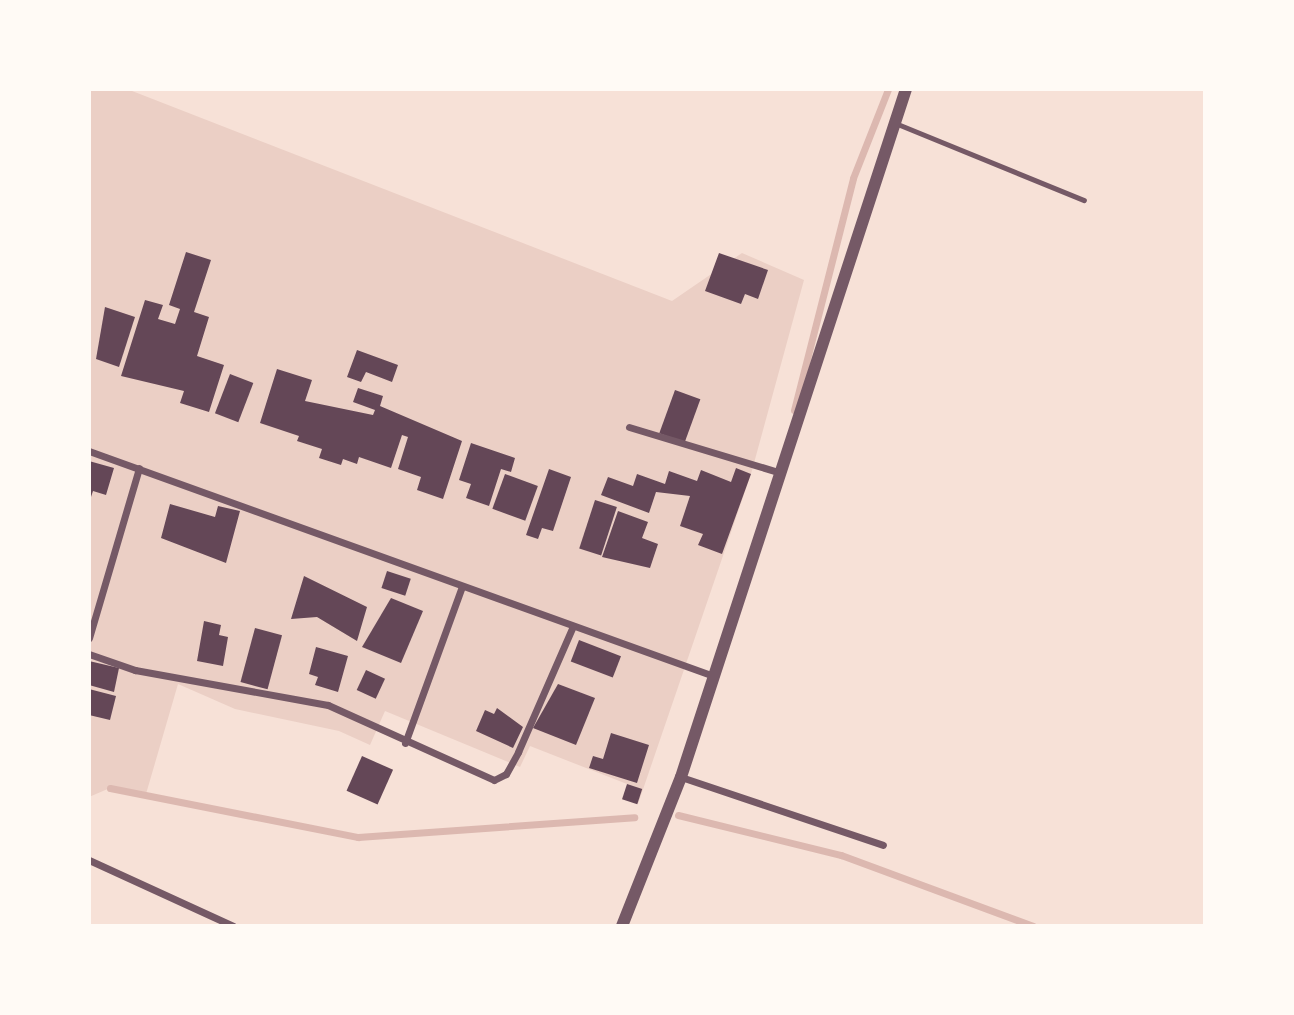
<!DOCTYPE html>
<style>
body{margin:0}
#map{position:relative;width:1294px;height:1015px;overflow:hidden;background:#f7e1d7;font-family:Overpass,sans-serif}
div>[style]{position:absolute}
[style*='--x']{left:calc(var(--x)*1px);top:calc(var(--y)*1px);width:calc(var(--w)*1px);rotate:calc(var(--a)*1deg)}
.green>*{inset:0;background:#ebcfc5}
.stream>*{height:7px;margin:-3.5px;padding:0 3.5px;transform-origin:3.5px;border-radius:3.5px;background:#dcb8b0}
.building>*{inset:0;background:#644757;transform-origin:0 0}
.service>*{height:5px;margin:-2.5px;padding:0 2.5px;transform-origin:2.5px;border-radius:2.5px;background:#755966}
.minor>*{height:7px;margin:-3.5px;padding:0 3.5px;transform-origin:3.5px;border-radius:3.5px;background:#755966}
.tertiary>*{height:12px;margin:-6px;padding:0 6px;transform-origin:6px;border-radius:6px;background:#755966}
span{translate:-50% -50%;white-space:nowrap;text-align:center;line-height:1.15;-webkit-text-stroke:7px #fffaf5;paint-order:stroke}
.frame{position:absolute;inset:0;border:91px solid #fffaf5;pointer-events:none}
</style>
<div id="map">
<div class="green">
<div style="clip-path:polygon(89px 89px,127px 89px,672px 301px,742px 253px,804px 280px,751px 474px,638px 804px,627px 784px,530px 746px,520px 767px,385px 711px,370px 745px,339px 731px,235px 709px,178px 684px,146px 794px,110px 788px,89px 797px)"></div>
</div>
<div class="stream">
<div style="--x:794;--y:410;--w:239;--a:-75.7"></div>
<div style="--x:853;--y:178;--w:96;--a:-68.5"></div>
<div style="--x:110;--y:788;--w:253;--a:11.2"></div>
<div style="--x:358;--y:837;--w:277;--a:-4.1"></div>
<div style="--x:678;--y:815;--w:168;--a:13.8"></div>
<div style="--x:841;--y:855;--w:205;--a:20.3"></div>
</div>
<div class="building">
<div style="clip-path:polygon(186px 252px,211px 260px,194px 312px,209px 317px,197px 356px,224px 365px,209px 412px,180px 403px,184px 391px,121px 376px,145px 300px,163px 305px,158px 319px,175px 324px,180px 309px,169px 305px)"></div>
<div style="clip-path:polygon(719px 253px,768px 270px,758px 299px,745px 294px,741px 304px,705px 291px)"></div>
<div style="clip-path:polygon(105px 307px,135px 317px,119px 367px,96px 359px)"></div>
<div style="clip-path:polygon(357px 350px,398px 365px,392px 382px,366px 372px,361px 382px,347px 377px)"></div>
<div style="clip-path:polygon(277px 369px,312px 380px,305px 401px,373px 415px,375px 410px,353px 402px,358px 388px,383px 396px,380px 406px,462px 441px,443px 499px,417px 490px,421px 477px,398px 469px,408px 437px,402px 435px,391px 468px,359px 457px,357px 464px,343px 459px,341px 465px,319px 458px,322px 449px,297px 441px,299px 436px,260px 423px)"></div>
<div style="left:230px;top:374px;width:25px;height:42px;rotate:21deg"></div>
<div style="left:675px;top:390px;width:27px;height:46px;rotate:20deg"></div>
<div style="clip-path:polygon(471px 443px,515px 458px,511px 472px,501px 469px,489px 506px,466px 498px,471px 484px,459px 480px)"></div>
<div style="clip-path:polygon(89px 461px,114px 468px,106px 495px,93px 491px,90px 500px)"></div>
<div style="clip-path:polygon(736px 468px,751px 474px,722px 554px,698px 545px,703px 534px,680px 526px,690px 496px,656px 492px,649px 513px,601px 495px,608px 477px,633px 486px,637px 474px,665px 484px,669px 471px,697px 481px,701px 470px,731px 482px)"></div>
<div style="clip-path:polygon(549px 469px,571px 477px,553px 531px,542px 528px,538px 539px,526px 535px)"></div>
<div style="left:505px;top:474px;width:35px;height:37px;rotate:20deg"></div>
<div style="left:595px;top:500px;width:23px;height:51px;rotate:18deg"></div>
<div style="clip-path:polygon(170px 504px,215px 517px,218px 506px,240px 511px,226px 563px,161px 538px)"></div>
<div style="clip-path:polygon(618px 511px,648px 522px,642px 538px,658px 544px,650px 568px,602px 557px)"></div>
<div style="left:387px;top:571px;width:25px;height:18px;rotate:18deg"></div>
<div style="clip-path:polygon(304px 576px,367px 607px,357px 641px,317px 617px,291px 619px)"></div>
<div style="clip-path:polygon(391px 598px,423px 611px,401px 663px,362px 647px)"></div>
<div style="clip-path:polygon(204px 621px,221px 625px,219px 635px,228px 637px,223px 666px,197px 661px)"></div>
<div style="left:255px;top:628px;width:28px;height:56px;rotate:15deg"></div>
<div style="left:579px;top:640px;width:45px;height:23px;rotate:21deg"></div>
<div style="clip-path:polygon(316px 647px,348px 656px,338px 692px,315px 685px,318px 677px,309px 674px)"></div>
<div style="clip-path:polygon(89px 661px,119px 668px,114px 692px,89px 685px)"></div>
<div style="left:366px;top:670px;width:21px;height:22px;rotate:25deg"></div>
<div style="clip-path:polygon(558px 684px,595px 698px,576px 745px,533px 728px)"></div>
<div style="clip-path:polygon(89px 689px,116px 696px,110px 720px,89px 715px)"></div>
<div style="clip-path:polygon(497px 708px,523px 727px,513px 748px,476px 731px,485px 710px,494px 714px)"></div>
<div style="clip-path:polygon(611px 733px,649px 745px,637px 783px,589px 768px,593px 756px,603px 759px)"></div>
<div style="left:362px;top:756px;width:34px;height:38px;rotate:24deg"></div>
<div style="left:627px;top:784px;width:16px;height:16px;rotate:18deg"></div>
</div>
<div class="service">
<div style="--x:895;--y:123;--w:204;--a:22.2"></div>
</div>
<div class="minor">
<div style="--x:629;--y:427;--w:156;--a:16.8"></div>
<div style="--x:89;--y:451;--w:661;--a:19.81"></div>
<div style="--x:89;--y:638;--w:177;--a:-73.6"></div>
<div style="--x:89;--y:654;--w:49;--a:19.2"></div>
<div style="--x:135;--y:670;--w:196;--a:10.3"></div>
<div style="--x:328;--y:705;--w:182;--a:24.3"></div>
<div style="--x:494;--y:780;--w:13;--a:-27"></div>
<div style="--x:506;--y:774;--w:25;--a:-61"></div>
<div style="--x:518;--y:752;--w:137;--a:-66.4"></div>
<div style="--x:405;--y:743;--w:167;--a:-70"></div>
<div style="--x:681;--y:777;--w:213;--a:18.6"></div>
<div style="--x:89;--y:860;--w:158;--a:24.6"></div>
</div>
<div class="tertiary">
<div style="--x:622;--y:926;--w:160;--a:-68.4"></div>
<div style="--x:681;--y:777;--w:724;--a:-71.89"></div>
</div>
<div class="frame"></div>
</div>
